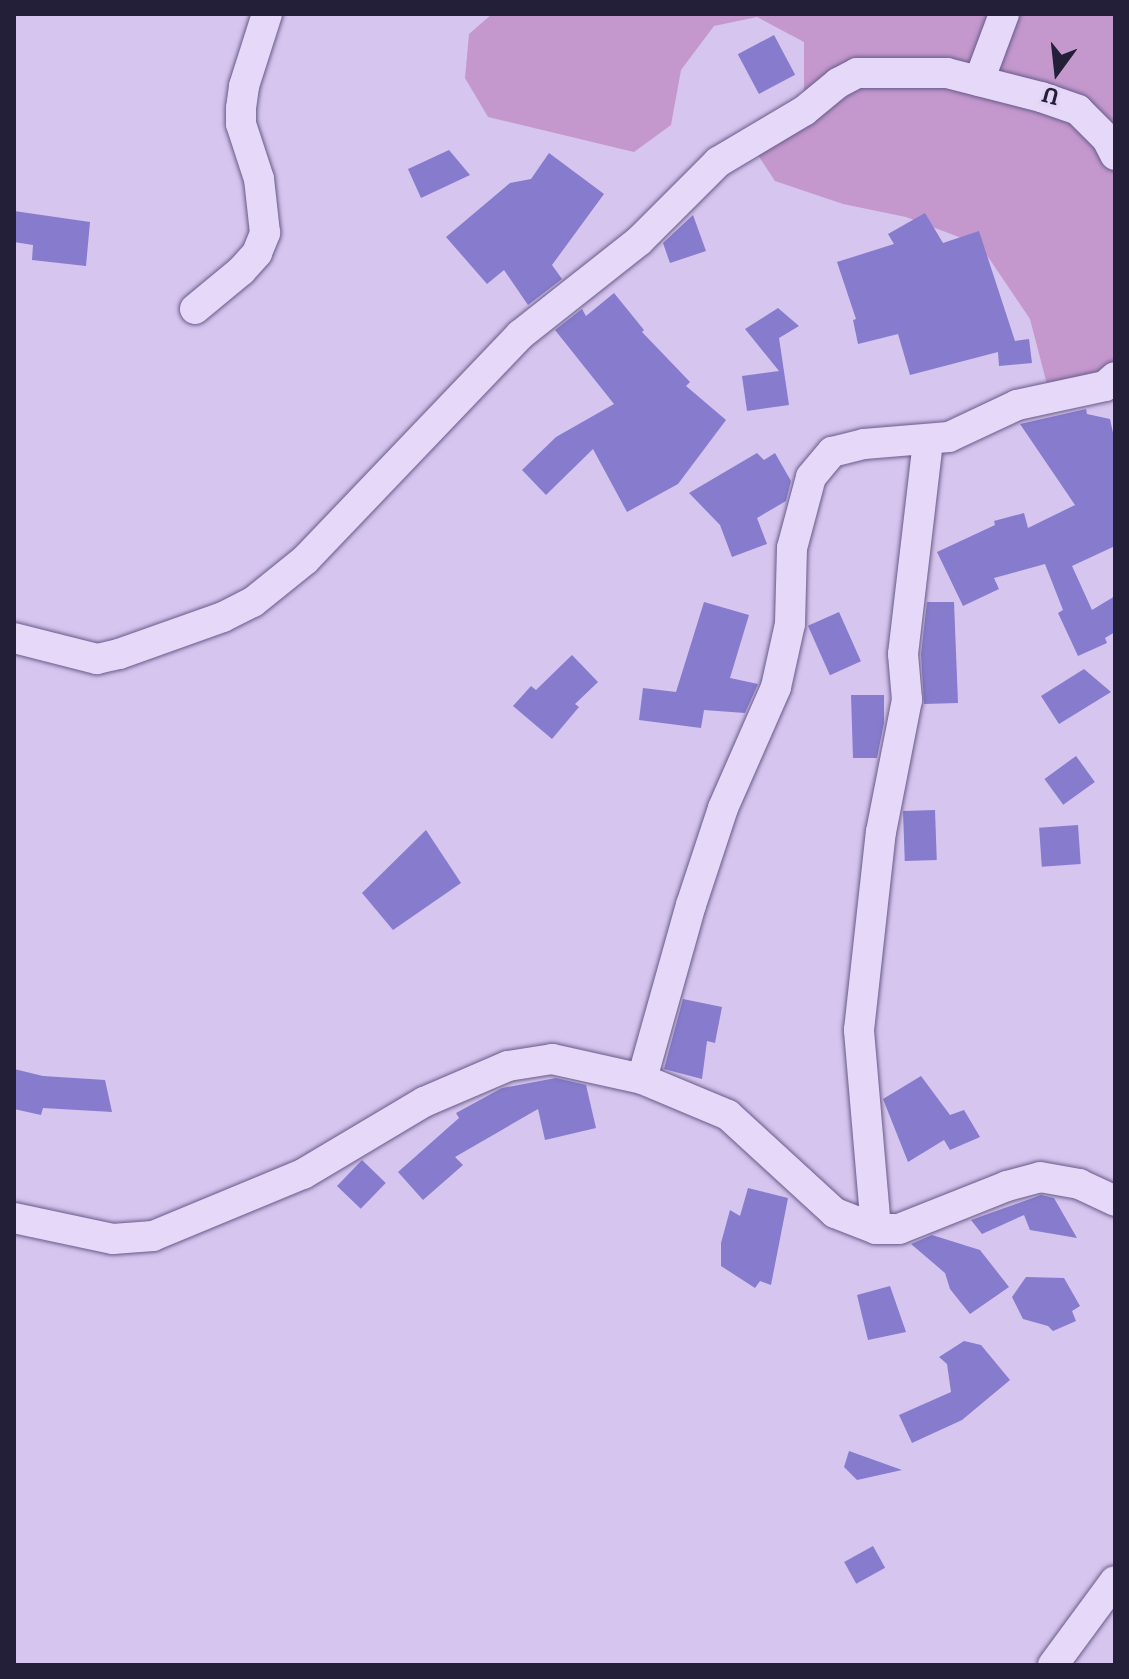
<!DOCTYPE html>
<style>
body{margin:0}
#map{position:relative;width:1129px;height:1679px;overflow:hidden;background:#d6c5ee;font-family:Bitter,serif}
div>[style]{position:absolute}
[style*='--x']{left:calc(var(--x)*1px);top:calc(var(--y)*1px);width:calc(var(--w)*1px);rotate:calc(var(--a)*1deg)}
.green>*{inset:0;background:#c498cd}
.building>*{inset:0;background:#867bcc;transform-origin:0 0}
.roads{filter:drop-shadow(0 0 2px #675b89) drop-shadow(0 0 2px #675b89)}
.minor>*{height:30px;margin:-15px;padding:0 15px;transform-origin:15px;border-radius:15px;background:#e6d8f9}
span{translate:-50% -50%;white-space:nowrap;text-align:center;line-height:1.15;-webkit-text-stroke:6px #e3d4f6;paint-order:stroke}
.frame{position:absolute;inset:0;border:16px solid #241f39;pointer-events:none}
.north{position:absolute;left:1017px;top:32px;width:80px;height:80px;-webkit-text-stroke:6px #e3d4f6;paint-order:stroke;rotate:195deg;font-size:22px;font-weight:700;line-height:32px;text-align:center;color:#241f39}
.north::after{content:'';display:block;margin:auto;width:28px;height:36px;background:#241f39;clip-path:polygon(50% 0,100% 100%,50% 72%,0 100%)}
</style>
<div id="map">
<div class="green">
<div style="clip-path:polygon(492px 14px,1115px 14px,1115px 387px,1050px 396px,1030px 319px,980px 245px,906px 217px,843px 204px,775px 181px,750px 143px,804px 111px,804px 42px,757px 17px,714px 26px,681px 70px,671px 125px,634px 152px,488px 117px,465px 78px,469px 34px)"></div>
</div>
<div class="building">
<div style="left:774px;top:35px;width:45px;height:41px;rotate:62deg"></div>
<div style="clip-path:polygon(449px 150px,470px 175px,421px 198px,408px 169px)"></div>
<div style="clip-path:polygon(549px 153px,604px 194px,552px 265px,562px 279px,528px 305px,504px 270px,487px 284px,446px 237px,510px 183px,531px 179px)"></div>
<div style="clip-path:polygon(14px 211px,90px 222px,86px 266px,32px 260px,33px 245px,14px 242px)"></div>
<div style="clip-path:polygon(925px 213px,943px 243px,979px 231px,1015px 341px,1029px 339px,1032px 363px,999px 366px,998px 352px,910px 375px,898px 334px,858px 344px,853px 320px,856px 319px,837px 262px,894px 244px,888px 234px)"></div>
<div style="clip-path:polygon(693px 215px,706px 251px,670px 263px,663px 243px)"></div>
<div style="clip-path:polygon(614px 293px,644px 330px,642px 332px,690px 382px,686px 386px,726px 420px,678px 484px,627px 512px,593px 449px,546px 495px,522px 470px,556px 437px,614px 404px,555px 330px,582px 309px,586px 316px)"></div>
<div style="clip-path:polygon(778px 308px,799px 326px,779px 338px,789px 405px,747px 411px,742px 376px,779px 371px,745px 329px)"></div>
<div style="clip-path:polygon(1086px 409px,1087px 414px,1110px 419px,1115px 442px,1115px 546px,1072px 566px,1092px 610px,1115px 596px,1115px 632px,1105px 638px,1107px 643px,1078px 656px,1058px 613px,1063px 610px,1045px 564px,994px 578px,999px 589px,963px 606px,937px 552px,995px 525px,994px 521px,1024px 513px,1028px 528px,1075px 505px,1020px 424px)"></div>
<div style="clip-path:polygon(757px 453px,764px 460px,775px 453px,791px 481px,786px 501px,757px 518px,767px 544px,732px 557px,720px 525px,689px 493px)"></div>
<div style="clip-path:polygon(704px 602px,749px 615px,730px 678px,758px 684px,745px 713px,704px 710px,701px 728px,639px 720px,643px 688px,676px 692px)"></div>
<div style="clip-path:polygon(927px 602px,954px 602px,958px 703px,924px 704px,921px 654px)"></div>
<div style="left:839px;top:612px;width:54px;height:34px;rotate:66deg"></div>
<div style="clip-path:polygon(572px 655px,598px 682px,575px 704px,579px 707px,552px 739px,513px 706px,531px 686px,536px 690px)"></div>
<div style="clip-path:polygon(1084px 669px,1111px 692px,1059px 724px,1041px 696px)"></div>
<div style="clip-path:polygon(851px 695px,884px 695px,884px 723px,877px 758px,853px 758px)"></div>
<div style="left:1076px;top:756px;width:32px;height:39px;rotate:54deg"></div>
<div style="left:935px;top:810px;width:50px;height:32px;rotate:88deg"></div>
<div style="left:1078px;top:825px;width:39px;height:39px;rotate:86deg"></div>
<div style="clip-path:polygon(426px 830px,461px 883px,393px 930px,362px 893px)"></div>
<div style="clip-path:polygon(683px 999px,722px 1007px,715px 1043px,707px 1041px,702px 1079px,664px 1069px)"></div>
<div style="clip-path:polygon(14px 1069px,43px 1076px,105px 1080px,112px 1112px,43px 1108px,41px 1115px,14px 1109px)"></div>
<div style="clip-path:polygon(921px 1076px,950px 1115px,964px 1110px,980px 1137px,950px 1150px,944px 1140px,908px 1162px,883px 1099px)"></div>
<div style="clip-path:polygon(556px 1078px,586px 1085px,596px 1128px,545px 1140px,538px 1109px,455px 1157px,463px 1165px,423px 1200px,398px 1172px,459px 1118px,456px 1113px,502px 1088px)"></div>
<div style="left:362px;top:1160px;width:33px;height:36px;rotate:44deg"></div>
<div style="clip-path:polygon(748px 1188px,788px 1198px,771px 1285px,760px 1281px,755px 1288px,721px 1266px,721px 1243px,730px 1210px,740px 1216px)"></div>
<div style="clip-path:polygon(1041px 1195px,1054px 1198px,1077px 1238px,1030px 1230px,1024px 1215px,982px 1234px,971px 1220px)"></div>
<div style="clip-path:polygon(932px 1235px,980px 1250px,1009px 1287px,970px 1314px,950px 1289px,945px 1273px,911px 1244px)"></div>
<div style="clip-path:polygon(1026px 1277px,1064px 1278px,1080px 1306px,1072px 1311px,1076px 1321px,1053px 1331px,1048px 1326px,1023px 1319px,1012px 1297px)"></div>
<div style="clip-path:polygon(890px 1286px,906px 1332px,868px 1340px,857px 1295px)"></div>
<div style="clip-path:polygon(964px 1341px,981px 1345px,1010px 1380px,962px 1420px,912px 1443px,899px 1415px,951px 1392px,947px 1364px,939px 1357px)"></div>
<div style="clip-path:polygon(849px 1451px,902px 1470px,857px 1480px,844px 1467px)"></div>
<div style="left:873px;top:1546px;width:25px;height:33px;rotate:61deg"></div>
</div>
<div class="roads">
<div class="minor">
<div style="--x:979;--y:81;--w:72;--a:-69.5"></div>
<div style="--x:195;--y:309;--w:60;--a:-39.6"></div>
<div style="--x:241;--y:271;--w:24;--a:-48"></div>
<div style="--x:257;--y:253;--w:22;--a:-68"></div>
<div style="--x:265;--y:233;--w:54;--a:-96.3"></div>
<div style="--x:259;--y:179;--w:58;--a:-108.1"></div>
<div style="--x:241;--y:124;--w:16;--a:-90"></div>
<div style="--x:241;--y:108;--w:22;--a:-82"></div>
<div style="--x:244;--y:86;--w:76;--a:-72.3"></div>
<div style="--x:14;--y:638;--w:86;--a:14.2"></div>
<div style="--x:97;--y:659;--w:23;--a:-13"></div>
<div style="--x:119;--y:654;--w:110;--a:-19.6"></div>
<div style="--x:223;--y:617;--w:34;--a:-27"></div>
<div style="--x:253;--y:602;--w:67;--a:-38.9"></div>
<div style="--x:305;--y:560;--w:311;--a:-46.3"></div>
<div style="--x:520;--y:335;--w:152;--a:-38.3"></div>
<div style="--x:639;--y:241;--w:112;--a:-45"></div>
<div style="--x:718;--y:162;--w:100;--a:-30.7"></div>
<div style="--x:804;--y:111;--w:44;--a:-39.5"></div>
<div style="--x:838;--y:83;--w:21;--a:-28"></div>
<div style="--x:857;--y:73;--w:90;--a:0"></div>
<div style="--x:947;--y:73;--w:97;--a:14.3"></div>
<div style="--x:1041;--y:97;--w:39;--a:19"></div>
<div style="--x:1078;--y:110;--w:41;--a:45"></div>
<div style="--x:1107;--y:139;--w:18;--a:63"></div>
<div style="--x:642;--y:1079;--w:181;--a:-74.3"></div>
<div style="--x:691;--y:905;--w:102;--a:-71.7"></div>
<div style="--x:723;--y:808;--w:132;--a:-66.3"></div>
<div style="--x:776;--y:687;--w:65;--a:-77.5"></div>
<div style="--x:790;--y:624;--w:76;--a:-88.5"></div>
<div style="--x:792;--y:548;--w:73;--a:-75"></div>
<div style="--x:811;--y:477;--w:33;--a:-50"></div>
<div style="--x:832;--y:452;--w:33;--a:-14"></div>
<div style="--x:864;--y:444;--w:85;--a:-4.7"></div>
<div style="--x:949;--y:437;--w:75;--a:-25.2"></div>
<div style="--x:1017;--y:405;--w:90;--a:-12.2"></div>
<div style="--x:1105;--y:386;--w:13;--a:-42"></div>
<div style="--x:14;--y:1218;--w:101;--a:12"></div>
<div style="--x:113;--y:1239;--w:40;--a:-4.3"></div>
<div style="--x:153;--y:1236;--w:162;--a:-22.5"></div>
<div style="--x:303;--y:1174;--w:141;--a:-30.8"></div>
<div style="--x:424;--y:1102;--w:91;--a:-23.2"></div>
<div style="--x:508;--y:1066;--w:45;--a:-9"></div>
<div style="--x:552;--y:1059;--w:92;--a:12.5"></div>
<div style="--x:642;--y:1079;--w:93;--a:22.7"></div>
<div style="--x:728;--y:1115;--w:145;--a:42.5"></div>
<div style="--x:835;--y:1213;--w:44;--a:21.3"></div>
<div style="--x:876;--y:1229;--w:23;--a:0"></div>
<div style="--x:899;--y:1229;--w:116;--a:-21.7"></div>
<div style="--x:1007;--y:1186;--w:34;--a:-15"></div>
<div style="--x:1040;--y:1177;--w:40;--a:10"></div>
<div style="--x:1079;--y:1184;--w:40;--a:25"></div>
<div style="--x:876;--y:1229;--w:200;--a:-94.9"></div>
<div style="--x:859;--y:1030;--w:199;--a:-83.7"></div>
<div style="--x:881;--y:832;--w:135;--a:-78.9"></div>
<div style="--x:907;--y:700;--w:46;--a:-95"></div>
<div style="--x:903;--y:654;--w:213;--a:-83.3"></div>
<div style="--x:1053;--y:1665;--w:104;--a:-53.6"></div>
</div>
</div>
<div class="frame"></div>
<div class="north">U</div>
</div>
